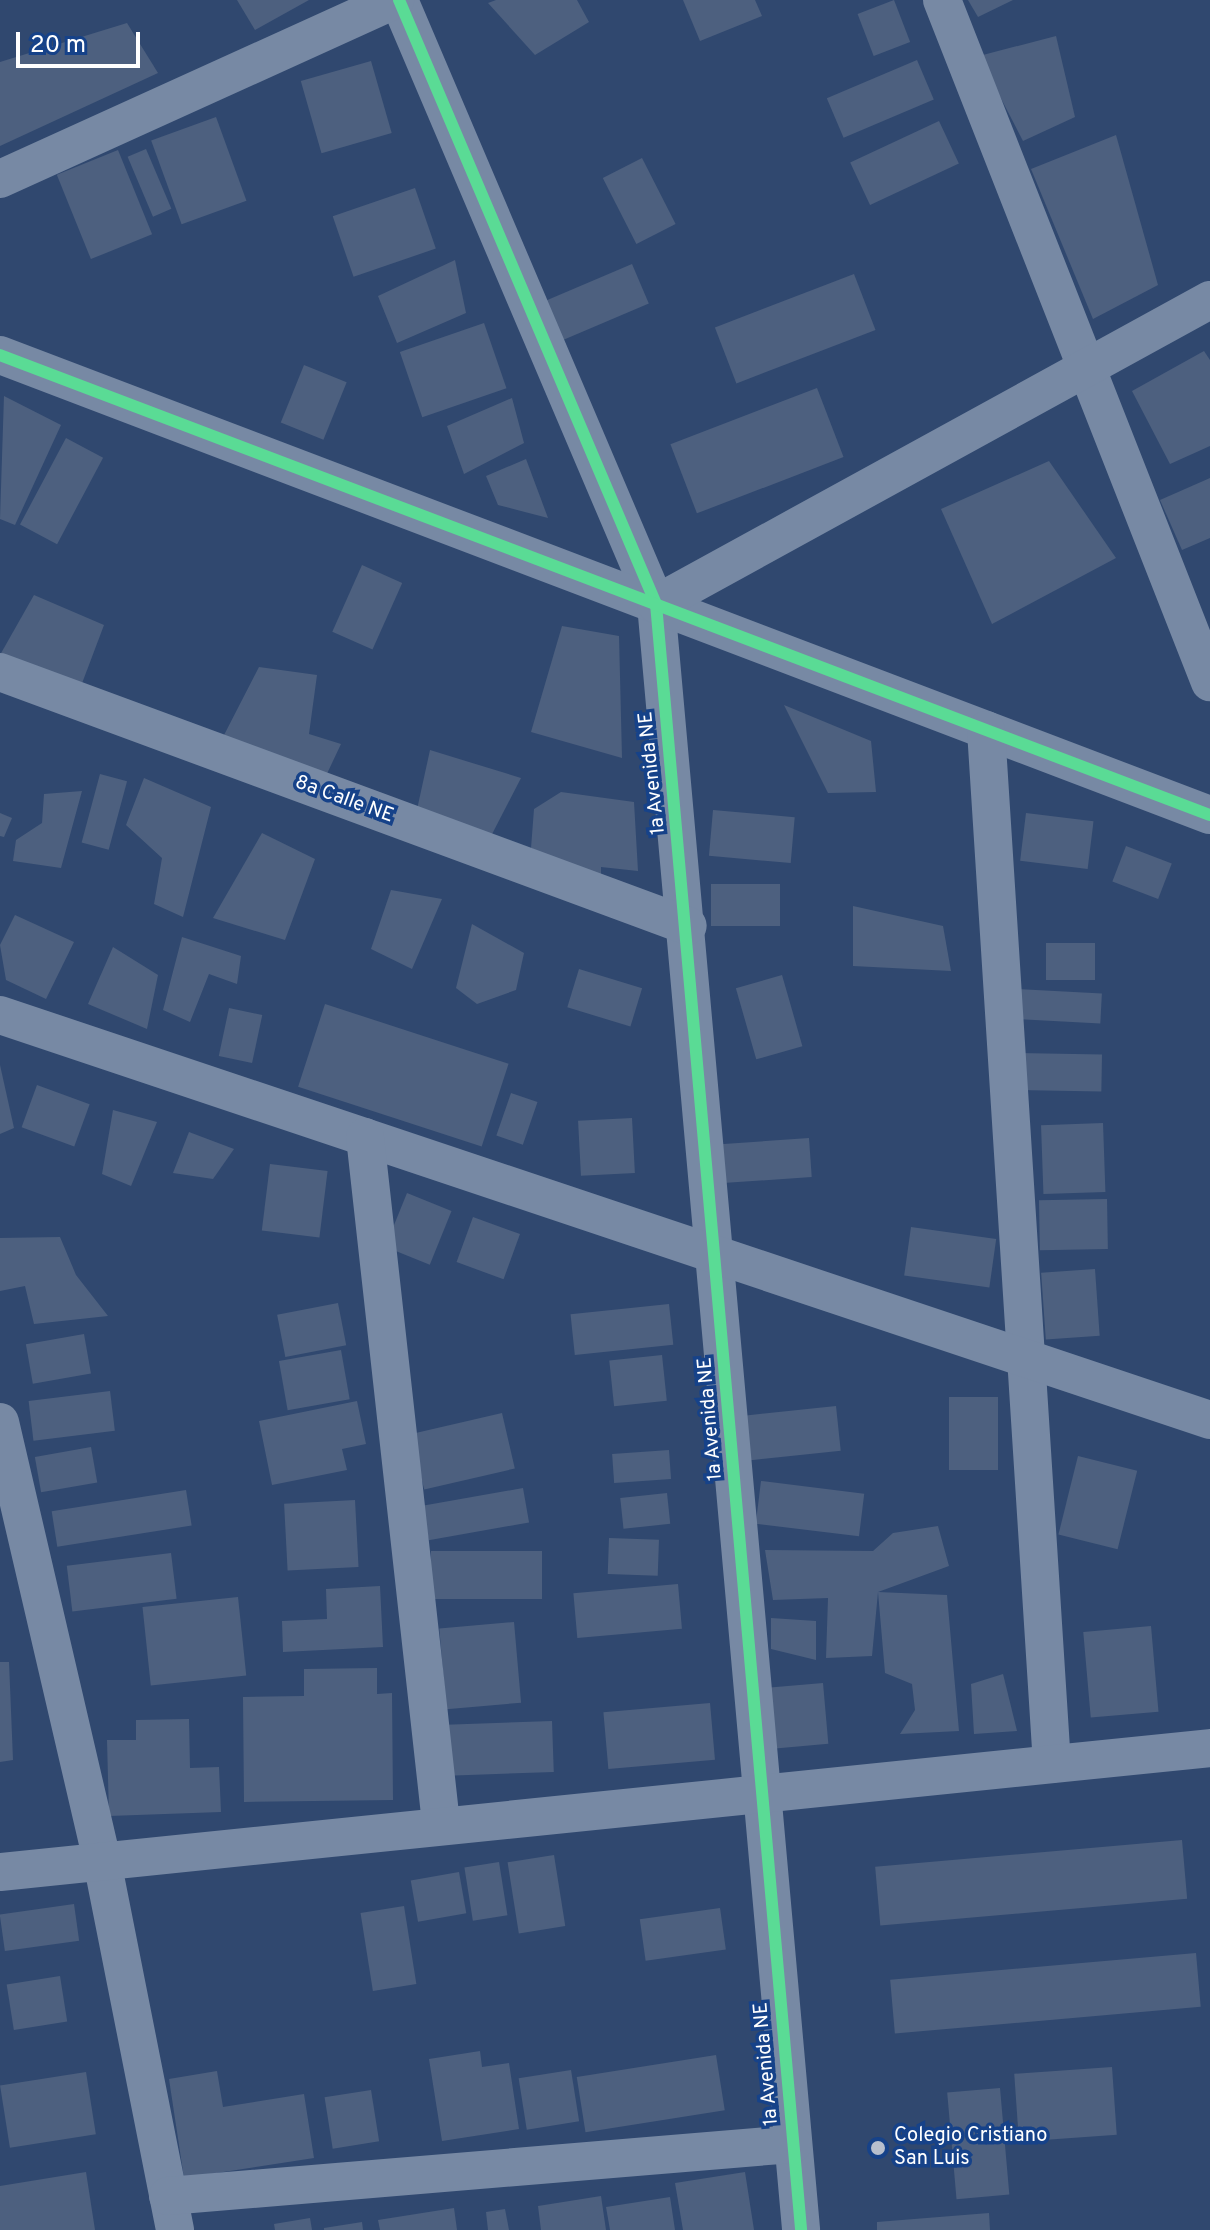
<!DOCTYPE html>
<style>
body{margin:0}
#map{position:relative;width:1210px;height:2230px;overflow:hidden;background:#30486f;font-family:Overpass,sans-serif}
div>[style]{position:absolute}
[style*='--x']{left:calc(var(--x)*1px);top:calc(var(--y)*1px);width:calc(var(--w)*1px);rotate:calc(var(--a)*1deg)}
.building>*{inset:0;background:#4d607f;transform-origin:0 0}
.street>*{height:38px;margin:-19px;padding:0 19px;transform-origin:19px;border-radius:19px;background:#7789a4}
.cycleway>*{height:12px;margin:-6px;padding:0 6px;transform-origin:6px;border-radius:6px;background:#5adb95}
.dots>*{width:22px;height:22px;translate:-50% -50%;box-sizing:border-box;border:4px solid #164289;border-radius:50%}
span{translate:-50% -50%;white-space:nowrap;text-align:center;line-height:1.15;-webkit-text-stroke:7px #164289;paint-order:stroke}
.street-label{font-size:20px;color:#fff}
.poi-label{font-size:20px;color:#fff}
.left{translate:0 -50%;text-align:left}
.scale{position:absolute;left:16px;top:32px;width:124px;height:36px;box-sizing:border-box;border:4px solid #fff;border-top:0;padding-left:10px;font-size:24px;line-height:28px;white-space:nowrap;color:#fff;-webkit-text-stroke:6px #164289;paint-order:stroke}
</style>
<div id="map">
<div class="building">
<div style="clip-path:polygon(237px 0,309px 0,255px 30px)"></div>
<div style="clip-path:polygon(496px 0,577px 0,589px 22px,535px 55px,488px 3px)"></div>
<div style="clip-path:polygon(683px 0,755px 0,762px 16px,700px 41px)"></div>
<div style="left:894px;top:0;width:45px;height:39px;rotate:69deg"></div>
<div style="clip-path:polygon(968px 0,1013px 0,978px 17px)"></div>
<div style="clip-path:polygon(127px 23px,158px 73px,0 146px,0 62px)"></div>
<div style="clip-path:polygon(1056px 36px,1075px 117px,1023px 141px,979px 56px)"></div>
<div style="left:917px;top:60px;width:43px;height:98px;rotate:67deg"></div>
<div style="left:371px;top:61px;width:75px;height:73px;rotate:74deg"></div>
<div style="left:216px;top:117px;width:89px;height:69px;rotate:70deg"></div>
<div style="left:939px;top:121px;width:47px;height:98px;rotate:65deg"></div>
<div style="clip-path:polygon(1116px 135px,1158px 285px,1093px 319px,1031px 169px)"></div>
<div style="left:146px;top:149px;width:65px;height:20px;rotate:67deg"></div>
<div style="left:118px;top:150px;width:91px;height:66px;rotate:68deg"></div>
<div style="left:642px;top:158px;width:74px;height:44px;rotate:63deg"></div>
<div style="left:415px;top:188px;width:64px;height:87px;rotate:71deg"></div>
<div style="clip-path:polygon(455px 260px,466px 313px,397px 343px,378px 296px)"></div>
<div style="left:632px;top:264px;width:43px;height:97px;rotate:67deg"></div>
<div style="left:854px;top:274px;width:60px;height:149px;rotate:69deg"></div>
<div style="left:484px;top:323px;width:69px;height:89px;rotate:71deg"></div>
<div style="clip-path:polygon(1204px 351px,1210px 360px,1210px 446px,1170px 464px,1132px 391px)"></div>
<div style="left:304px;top:365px;width:46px;height:62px;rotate:22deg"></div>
<div style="left:817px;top:388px;width:74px;height:157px;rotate:69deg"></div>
<div style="clip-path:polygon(4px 396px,61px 425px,15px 525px,0 519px)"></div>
<div style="clip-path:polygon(512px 398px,524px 443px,464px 474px,447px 426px)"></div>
<div style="left:66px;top:438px;width:42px;height:98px;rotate:28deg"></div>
<div style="clip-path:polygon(526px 459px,548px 518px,498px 505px,486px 476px)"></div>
<div style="clip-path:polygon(1049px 461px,1116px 558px,992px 624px,941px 509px)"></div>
<div style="clip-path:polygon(1210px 478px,1210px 538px,1182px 550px,1160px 500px)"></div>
<div style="left:362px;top:565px;width:44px;height:73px;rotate:24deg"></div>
<div style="clip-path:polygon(34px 595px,104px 625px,81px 686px,0 655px)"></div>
<div style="clip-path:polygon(562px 626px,619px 636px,622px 758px,531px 732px)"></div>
<div style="clip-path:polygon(259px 667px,317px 675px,309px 734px,341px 744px,324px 780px,223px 737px)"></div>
<div style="clip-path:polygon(784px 705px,871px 741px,876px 792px,828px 793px)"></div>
<div style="clip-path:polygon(430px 750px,521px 778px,490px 838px,416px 814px)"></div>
<div style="left:100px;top:774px;width:28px;height:71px;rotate:15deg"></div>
<div style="clip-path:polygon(144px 778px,211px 807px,183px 917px,154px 904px,162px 858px,126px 825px)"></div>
<div style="clip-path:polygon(82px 791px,61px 868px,13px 861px,16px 840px,42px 823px,44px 794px)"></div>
<div style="clip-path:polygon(561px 792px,634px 802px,638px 871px,601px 867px,601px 883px,531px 848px,534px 809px)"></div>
<div style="left:713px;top:810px;width:82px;height:46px;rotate:5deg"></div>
<div style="clip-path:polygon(0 813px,12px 818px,4px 837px,0 836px)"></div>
<div style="left:1026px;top:813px;width:68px;height:48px;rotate:7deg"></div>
<div style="clip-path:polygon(262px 833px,315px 859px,285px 940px,213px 918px)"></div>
<div style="left:1126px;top:846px;width:49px;height:38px;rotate:21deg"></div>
<div style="left:780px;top:884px;width:42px;height:69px;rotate:90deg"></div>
<div style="clip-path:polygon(391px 890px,442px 899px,412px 969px,371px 949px)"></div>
<div style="clip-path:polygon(853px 906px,943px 926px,951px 971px,853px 966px)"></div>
<div style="clip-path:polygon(15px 915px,74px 942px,46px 999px,6px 980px,0 945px)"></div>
<div style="clip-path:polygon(472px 924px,524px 953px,516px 990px,477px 1004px,456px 988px)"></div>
<div style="clip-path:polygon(182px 937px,241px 956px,237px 984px,209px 974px,190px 1022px,163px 1010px)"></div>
<div style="left:1046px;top:943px;width:49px;height:37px"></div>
<div style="clip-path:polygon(113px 947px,158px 975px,147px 1029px,88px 1004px)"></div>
<div style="left:579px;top:969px;width:66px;height:40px;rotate:17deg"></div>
<div style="left:782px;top:975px;width:74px;height:48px;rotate:74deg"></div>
<div style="left:1017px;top:989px;width:85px;height:30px;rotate:3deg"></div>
<div style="left:325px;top:1004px;width:193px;height:87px;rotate:18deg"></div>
<div style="left:229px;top:1008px;width:34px;height:49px;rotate:12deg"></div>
<div style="left:1018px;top:1053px;width:84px;height:37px;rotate:1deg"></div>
<div style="clip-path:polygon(0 1065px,14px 1128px,0 1134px)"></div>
<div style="left:37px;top:1085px;width:56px;height:45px;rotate:20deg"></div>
<div style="left:511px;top:1093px;width:28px;height:45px;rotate:19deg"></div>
<div style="clip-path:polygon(113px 1110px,157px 1122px,131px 1186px,102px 1174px)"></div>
<div style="left:632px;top:1118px;width:55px;height:54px;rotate:87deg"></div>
<div style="left:1103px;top:1123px;width:69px;height:62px;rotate:88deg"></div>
<div style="clip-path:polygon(189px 1132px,234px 1149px,213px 1179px,173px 1173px)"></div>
<div style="left:809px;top:1138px;width:39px;height:89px;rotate:86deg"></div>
<div style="left:270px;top:1164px;width:58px;height:67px;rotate:7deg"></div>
<div style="left:407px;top:1193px;width:48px;height:58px;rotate:22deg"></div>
<div style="left:1107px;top:1199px;width:50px;height:68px;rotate:89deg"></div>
<div style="left:473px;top:1217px;width:50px;height:48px;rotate:20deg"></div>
<div style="left:911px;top:1227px;width:86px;height:49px;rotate:8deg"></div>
<div style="clip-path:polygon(60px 1237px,76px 1275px,108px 1316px,34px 1324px,25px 1286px,0 1291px,0 1238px)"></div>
<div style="left:1095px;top:1269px;width:67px;height:54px;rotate:86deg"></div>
<div style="left:338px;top:1303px;width:43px;height:62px;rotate:79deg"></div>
<div style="left:669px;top:1304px;width:41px;height:99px;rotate:84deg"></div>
<div style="left:84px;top:1334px;width:40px;height:59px;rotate:80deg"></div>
<div style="left:341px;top:1350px;width:50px;height:63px;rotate:80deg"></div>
<div style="left:662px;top:1355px;width:46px;height:53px;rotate:84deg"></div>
<div style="left:110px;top:1391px;width:40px;height:82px;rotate:83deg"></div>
<div style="left:949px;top:1397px;width:49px;height:73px"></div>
<div style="clip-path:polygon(357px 1401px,366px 1444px,342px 1449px,347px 1470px,272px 1485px,259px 1421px)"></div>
<div style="left:836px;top:1406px;width:45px;height:97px;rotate:84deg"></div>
<div style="left:502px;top:1413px;width:57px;height:93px;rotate:77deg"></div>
<div style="left:91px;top:1447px;width:36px;height:57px;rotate:80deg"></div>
<div style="left:669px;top:1450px;width:29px;height:57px;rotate:86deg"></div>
<div style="left:1078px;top:1456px;width:61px;height:81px;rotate:14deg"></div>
<div style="left:761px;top:1481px;width:104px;height:43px;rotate:7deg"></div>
<div style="left:523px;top:1488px;width:35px;height:102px;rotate:80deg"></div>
<div style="left:186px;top:1490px;width:36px;height:136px;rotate:81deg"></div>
<div style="left:667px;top:1493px;width:31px;height:47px;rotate:84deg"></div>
<div style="left:355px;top:1500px;width:67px;height:71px;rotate:87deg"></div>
<div style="clip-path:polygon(938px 1526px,949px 1566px,878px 1592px,947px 1595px,959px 1731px,900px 1734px,915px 1710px,912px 1684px,885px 1673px,878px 1592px,872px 1656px,826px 1658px,828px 1598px,773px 1600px,765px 1550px,873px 1551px,893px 1533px)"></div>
<div style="left:609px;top:1538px;width:50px;height:36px;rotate:2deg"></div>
<div style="left:542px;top:1551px;width:48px;height:111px;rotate:90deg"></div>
<div style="left:171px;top:1553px;width:46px;height:105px;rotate:83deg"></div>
<div style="left:678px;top:1584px;width:45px;height:105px;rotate:85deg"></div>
<div style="clip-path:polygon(380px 1586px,383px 1647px,283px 1652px,282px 1621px,327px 1619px,326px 1589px)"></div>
<div style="left:238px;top:1597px;width:79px;height:96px;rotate:84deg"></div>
<div style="clip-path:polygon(771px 1618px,816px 1621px,816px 1660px,771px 1649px)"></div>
<div style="left:514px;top:1622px;width:81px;height:75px;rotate:85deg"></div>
<div style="left:1151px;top:1626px;width:86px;height:68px;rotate:85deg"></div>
<div style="clip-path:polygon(0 1662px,9px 1662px,13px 1760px,0 1762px)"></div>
<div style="clip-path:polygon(377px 1668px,377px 1694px,392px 1693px,393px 1800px,244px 1802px,243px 1697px,304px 1696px,304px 1669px)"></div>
<div style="clip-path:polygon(1003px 1674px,1017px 1731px,974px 1734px,971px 1684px)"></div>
<div style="left:823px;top:1683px;width:61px;height:53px;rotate:85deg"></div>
<div style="left:710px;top:1703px;width:57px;height:107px;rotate:85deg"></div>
<div style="clip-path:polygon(189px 1719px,190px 1768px,219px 1767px,221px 1812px,109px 1816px,107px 1740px,136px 1740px,136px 1720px)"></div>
<div style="left:552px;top:1721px;width:51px;height:106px;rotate:88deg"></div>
<div style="left:1182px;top:1840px;width:59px;height:308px;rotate:85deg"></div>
<div style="left:554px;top:1855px;width:72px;height:47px;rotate:81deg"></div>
<div style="left:499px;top:1862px;width:54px;height:35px;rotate:81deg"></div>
<div style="left:459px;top:1872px;width:42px;height:49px;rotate:80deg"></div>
<div style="left:74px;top:1904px;width:37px;height:75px;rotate:82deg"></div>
<div style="left:404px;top:1906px;width:79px;height:44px;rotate:81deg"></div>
<div style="left:720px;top:1908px;width:42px;height:81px;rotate:82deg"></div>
<div style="left:1196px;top:1953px;width:54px;height:307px;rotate:85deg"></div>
<div style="left:60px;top:1976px;width:46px;height:54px;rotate:81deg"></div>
<div style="clip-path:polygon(480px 2051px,482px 2067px,509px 2063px,519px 2129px,442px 2141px,429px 2059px)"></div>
<div style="left:716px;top:2055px;width:56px;height:141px;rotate:81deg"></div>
<div style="left:1112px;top:2067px;width:68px;height:98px;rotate:86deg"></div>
<div style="left:571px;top:2070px;width:52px;height:53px;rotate:81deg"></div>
<div style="clip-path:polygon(217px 2071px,223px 2107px,304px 2094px,314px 2158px,184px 2178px,169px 2079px)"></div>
<div style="left:86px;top:2072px;width:63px;height:87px;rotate:81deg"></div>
<div style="left:1000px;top:2088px;width:107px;height:53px;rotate:85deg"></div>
<div style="left:371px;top:2090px;width:52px;height:47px;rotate:81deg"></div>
<div style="clip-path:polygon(86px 2172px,95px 2230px,0 2230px,0 2186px)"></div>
<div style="clip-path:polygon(745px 2172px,754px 2230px,683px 2230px,675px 2183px)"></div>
<div style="clip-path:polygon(601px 2196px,606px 2230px,541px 2230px,538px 2206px)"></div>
<div style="clip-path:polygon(670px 2197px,675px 2230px,610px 2230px,606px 2207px)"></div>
<div style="clip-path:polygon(454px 2208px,457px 2230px,380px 2230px,378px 2220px)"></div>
<div style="clip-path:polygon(505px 2209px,509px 2230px,488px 2230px,486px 2212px)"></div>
<div style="clip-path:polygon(989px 2213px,990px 2230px,877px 2230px,877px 2222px)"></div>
<div style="clip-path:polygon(310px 2218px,312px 2230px,275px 2230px,274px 2224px)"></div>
<div style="clip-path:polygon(362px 2222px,363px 2230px,324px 2230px,324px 2228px)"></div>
</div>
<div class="street">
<div style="--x:399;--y:0;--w:656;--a:66.95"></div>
<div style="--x:656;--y:604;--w:1632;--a:84.9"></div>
<div style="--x:942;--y:0;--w:733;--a:68.55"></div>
<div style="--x:0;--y:179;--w:434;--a:-24.4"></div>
<div style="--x:0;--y:355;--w:1294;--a:20.82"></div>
<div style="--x:656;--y:604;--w:632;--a:-28.76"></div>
<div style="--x:0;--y:672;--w:733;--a:20.26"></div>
<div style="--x:986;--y:730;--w:1036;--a:86.35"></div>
<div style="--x:0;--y:1015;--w:1276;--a:18.51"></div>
<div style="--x:365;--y:1137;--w:690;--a:83.68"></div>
<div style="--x:0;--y:1422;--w:451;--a:76.9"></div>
<div style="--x:102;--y:1861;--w:376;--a:78.8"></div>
<div style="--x:0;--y:1872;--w:1216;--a:-5.85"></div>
<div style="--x:168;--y:2196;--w:627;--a:-4.76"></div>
</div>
<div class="cycleway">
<div style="--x:399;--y:0;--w:656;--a:66.95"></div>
<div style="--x:656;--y:604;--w:1632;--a:84.9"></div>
<div style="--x:0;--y:355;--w:1294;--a:20.82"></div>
</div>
<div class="dots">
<div style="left:878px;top:2148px;background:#b7bfcd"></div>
</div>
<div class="street-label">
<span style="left:653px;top:773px;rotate:-96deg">1a Avenida NE</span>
<span style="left:344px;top:800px;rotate:20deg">8a Calle NE</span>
<span style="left:711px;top:1419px;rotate:-95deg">1a Avenida NE</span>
<span style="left:767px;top:2064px;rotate:-95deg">1a Avenida NE</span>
</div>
<div class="poi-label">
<span class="left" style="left:894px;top:2148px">Colegio Cristiano<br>San Luis</span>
</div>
<div class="scale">20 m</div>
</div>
